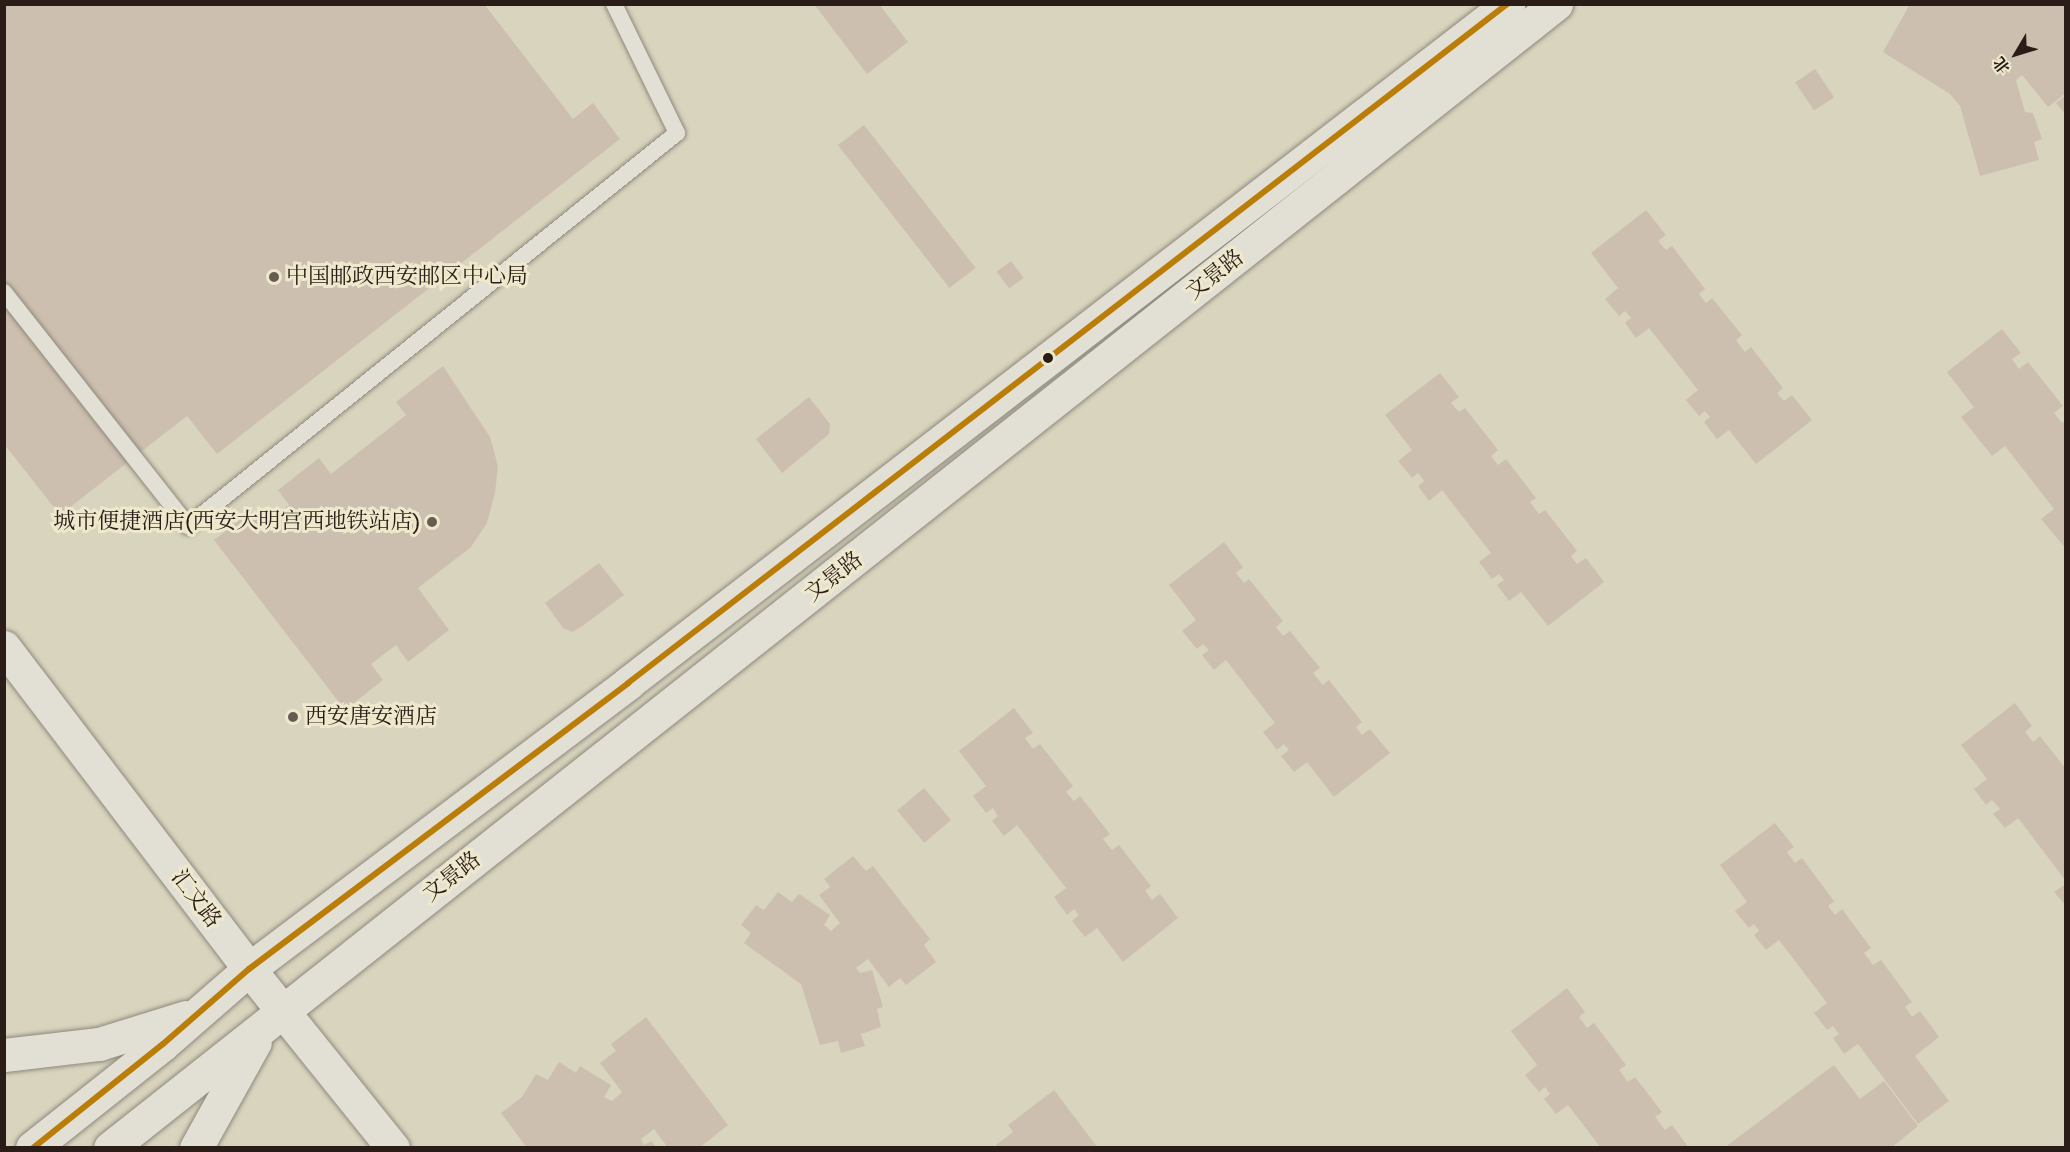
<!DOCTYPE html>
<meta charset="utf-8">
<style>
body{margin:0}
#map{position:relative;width:2070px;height:1152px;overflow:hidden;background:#d9d4be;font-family:"IM FELL DW Pica","Noto Serif SC",serif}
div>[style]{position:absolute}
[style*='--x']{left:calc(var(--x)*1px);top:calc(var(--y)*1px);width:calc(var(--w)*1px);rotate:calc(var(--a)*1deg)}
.building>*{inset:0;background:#cdbfaf;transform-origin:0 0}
.roads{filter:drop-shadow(0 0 2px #8e897d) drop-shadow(0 0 2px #8e897d)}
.lane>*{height:16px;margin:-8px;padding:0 8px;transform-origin:8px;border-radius:8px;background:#e2dfd4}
.secondary>*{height:33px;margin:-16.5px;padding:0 16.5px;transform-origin:16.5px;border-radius:16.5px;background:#e2dfd4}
.bus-1>*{height:6px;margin:-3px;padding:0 3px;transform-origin:3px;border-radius:3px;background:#ba7d07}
.dots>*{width:16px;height:16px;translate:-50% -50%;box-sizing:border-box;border:3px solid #eee8cd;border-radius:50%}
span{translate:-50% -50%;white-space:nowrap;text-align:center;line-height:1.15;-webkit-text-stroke:6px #eee8cd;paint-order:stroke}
.street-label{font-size:22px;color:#2a1c17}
.poi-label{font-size:22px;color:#2a1c17}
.left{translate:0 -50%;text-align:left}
.right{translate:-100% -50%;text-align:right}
.frame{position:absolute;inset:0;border:6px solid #2a1c17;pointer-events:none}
.north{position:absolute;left:1986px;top:24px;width:60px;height:60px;-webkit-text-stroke:4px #eee8cd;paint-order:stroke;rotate:232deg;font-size:16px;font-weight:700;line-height:24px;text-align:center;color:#2a1c17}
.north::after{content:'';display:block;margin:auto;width:21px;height:27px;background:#2a1c17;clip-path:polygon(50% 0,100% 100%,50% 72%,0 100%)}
</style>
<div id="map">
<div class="building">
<div style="clip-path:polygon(4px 4px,484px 4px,573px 119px,593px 103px,620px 139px,217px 454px,187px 416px,60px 515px,4px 444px)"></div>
<div style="clip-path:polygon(814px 4px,879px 4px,908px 42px,867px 74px)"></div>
<div style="clip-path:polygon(1910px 4px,2066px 4px,2066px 93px,2048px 107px,2022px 75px,2016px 80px,2025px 112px,2033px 113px,2042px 139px,2034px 142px,2039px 160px,1980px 176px,1960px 106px,1950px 94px,1883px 52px)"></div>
<div style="left:1815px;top:69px;width:34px;height:24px;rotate:56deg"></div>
<div style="clip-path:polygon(2066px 95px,2066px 115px,2056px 103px)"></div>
<div style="left:864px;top:125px;width:181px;height:33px;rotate:52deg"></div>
<div style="clip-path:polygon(1646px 210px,1666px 235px,1658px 241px,1666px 250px,1672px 246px,1705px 289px,1699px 294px,1706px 303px,1712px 298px,1742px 335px,1736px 340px,1745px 352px,1751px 347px,1783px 388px,1777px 393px,1784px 401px,1792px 395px,1812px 420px,1756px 464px,1729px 430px,1717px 439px,1704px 422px,1710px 417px,1705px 411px,1699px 416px,1686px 400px,1698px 390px,1649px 328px,1636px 338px,1625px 323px,1631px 318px,1625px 311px,1619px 316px,1605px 299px,1618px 288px,1591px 253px)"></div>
<div style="left:1011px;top:261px;width:21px;height:18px;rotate:53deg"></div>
<div style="clip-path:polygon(2002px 329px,2021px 353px,2012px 359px,2019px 369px,2028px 362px,2063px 406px,2054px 413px,2062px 423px,2066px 420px,2066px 549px,2041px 519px,2054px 509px,2005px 446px,1992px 456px,1961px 417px,1974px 407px,1947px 372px)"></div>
<div style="clip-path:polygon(443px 366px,490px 437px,498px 466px,495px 493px,487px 523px,471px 547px,418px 588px,449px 630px,408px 662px,396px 645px,371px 664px,383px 680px,345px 710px,214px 540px,251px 511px,263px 526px,289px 505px,278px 490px,319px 458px,331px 474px,406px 415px,396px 402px)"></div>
<div style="clip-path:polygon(1440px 373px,1459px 397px,1451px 403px,1459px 412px,1465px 408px,1498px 450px,1491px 456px,1498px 465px,1506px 459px,1536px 498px,1530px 502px,1539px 514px,1545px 510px,1577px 551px,1571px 556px,1577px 564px,1586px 558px,1604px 582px,1548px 626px,1521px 592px,1509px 601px,1497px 585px,1504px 580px,1499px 574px,1492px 579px,1479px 562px,1491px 553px,1442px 490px,1429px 501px,1418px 486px,1424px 481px,1418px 473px,1412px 478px,1398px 461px,1412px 450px,1385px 415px)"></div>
<div style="clip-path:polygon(809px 397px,830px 424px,829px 434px,782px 473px,756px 439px)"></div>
<div style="clip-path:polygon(1224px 542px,1243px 567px,1236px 573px,1244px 583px,1249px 579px,1283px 621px,1276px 627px,1283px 636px,1290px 631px,1320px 668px,1313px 673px,1323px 685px,1329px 680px,1362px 722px,1356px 727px,1362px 735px,1370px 729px,1390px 753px,1334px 797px,1307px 762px,1294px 772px,1281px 756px,1289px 750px,1284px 744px,1277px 750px,1263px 732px,1275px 723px,1226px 660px,1214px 670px,1202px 655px,1209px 650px,1203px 644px,1197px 649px,1182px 631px,1196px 620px,1169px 585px)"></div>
<div style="clip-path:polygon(599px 563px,624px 595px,581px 627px,572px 632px,563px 628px,545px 603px)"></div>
<div style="clip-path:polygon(2015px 703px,2032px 726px,2025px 732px,2033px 742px,2040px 736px,2066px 769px,2066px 881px,2018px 818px,2005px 828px,1993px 814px,2000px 809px,1992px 800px,1986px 805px,1974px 789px,1987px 779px,1961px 745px)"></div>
<div style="clip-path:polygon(1014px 708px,1033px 733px,1025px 738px,1033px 749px,1040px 744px,1073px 786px,1066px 792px,1074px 801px,1080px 796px,1110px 834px,1103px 839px,1112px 850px,1119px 845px,1151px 886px,1145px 891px,1152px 900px,1160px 894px,1178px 918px,1123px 962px,1097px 928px,1085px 937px,1072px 921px,1079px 915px,1074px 909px,1067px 915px,1054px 897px,1066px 888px,1017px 825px,1004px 836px,992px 821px,998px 816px,993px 808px,986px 813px,973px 796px,986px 786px,959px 751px)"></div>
<div style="left:924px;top:788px;width:42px;height:35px;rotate:50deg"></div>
<div style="clip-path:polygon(1775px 823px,1794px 847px,1787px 852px,1795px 863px,1802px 858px,1834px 901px,1828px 906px,1835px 915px,1842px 909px,1871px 948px,1864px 953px,1873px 965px,1881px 960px,1912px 1002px,1905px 1007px,1912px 1017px,1920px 1011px,1939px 1037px,1915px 1056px,1949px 1101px,1918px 1124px,1858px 1044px,1844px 1054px,1833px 1038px,1839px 1034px,1833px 1026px,1827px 1030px,1814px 1013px,1827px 1003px,1779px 940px,1766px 950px,1754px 935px,1759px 931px,1754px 924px,1749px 928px,1735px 911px,1747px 902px,1720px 865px)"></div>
<div style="clip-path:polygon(853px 856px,866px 871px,873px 866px,930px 939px,924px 945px,936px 962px,906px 985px,900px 978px,889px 987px,868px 959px,856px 968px,860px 973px,872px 970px,883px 1007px,877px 1009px,881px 1027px,861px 1034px,865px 1046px,841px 1053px,838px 1041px,820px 1045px,801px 984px,744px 943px,751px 933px,741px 925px,756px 905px,764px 910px,778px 892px,792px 902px,799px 894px,830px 915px,824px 925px,831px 931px,840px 923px,819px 895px,830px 887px,824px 879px)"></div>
<div style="clip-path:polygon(2066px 884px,2066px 906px,2054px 892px)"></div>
<div style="clip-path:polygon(1567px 988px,1585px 1012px,1579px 1017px,1587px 1028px,1594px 1023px,1626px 1065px,1619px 1070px,1628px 1082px,1635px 1077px,1662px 1112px,1655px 1117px,1665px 1130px,1672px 1125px,1689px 1148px,1601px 1148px,1568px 1105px,1556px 1114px,1544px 1099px,1550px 1094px,1545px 1087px,1539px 1092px,1525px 1075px,1537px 1065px,1511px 1031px)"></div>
<div style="clip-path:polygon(646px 1017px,728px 1125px,699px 1148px,668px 1148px,654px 1129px,641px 1139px,644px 1145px,652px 1141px,656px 1148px,527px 1148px,501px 1113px,522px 1097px,536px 1074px,548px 1080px,559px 1062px,576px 1073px,580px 1066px,611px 1085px,604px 1097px,612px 1101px,622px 1092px,600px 1063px,616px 1051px,611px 1044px)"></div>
<div style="clip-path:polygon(1834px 1065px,1860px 1099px,1884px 1081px,1918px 1126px,1891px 1148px,1724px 1148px)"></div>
<div style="clip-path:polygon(1054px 1090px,1098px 1148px,998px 1148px,996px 1145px,1013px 1132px,1008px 1125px)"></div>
</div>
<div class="roads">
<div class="lane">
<div style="--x:4;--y:292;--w:298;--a:51.8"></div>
<div style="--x:188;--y:526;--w:627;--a:-38.79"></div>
<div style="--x:677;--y:133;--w:144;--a:-116"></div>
</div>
<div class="secondary">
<div style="--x:4;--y:647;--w:405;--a:52.7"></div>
<div style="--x:249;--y:969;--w:230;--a:51.2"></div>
<div style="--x:4;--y:1055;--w:96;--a:-6.6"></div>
<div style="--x:99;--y:1044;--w:91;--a:-17.2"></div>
<div style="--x:32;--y:1148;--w:167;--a:-38.4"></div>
<div style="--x:163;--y:1044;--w:114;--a:-41.1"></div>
<div style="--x:249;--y:969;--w:475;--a:-37"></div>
<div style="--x:628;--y:683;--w:1112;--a:-37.65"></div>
<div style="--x:110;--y:1148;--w:1844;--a:-38.35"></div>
<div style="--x:196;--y:1148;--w:121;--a:-60.9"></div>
</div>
</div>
<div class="bus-1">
<div style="--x:33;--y:1148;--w:166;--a:-38.7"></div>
<div style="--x:163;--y:1044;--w:114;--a:-41.1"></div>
<div style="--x:249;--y:969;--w:475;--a:-37"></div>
<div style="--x:628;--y:683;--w:1111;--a:-37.68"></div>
</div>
<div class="dots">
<div style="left:274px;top:277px;background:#675c51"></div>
<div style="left:1048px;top:358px;background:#2a1c17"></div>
<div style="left:432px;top:522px;background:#675c51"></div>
<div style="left:293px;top:717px;background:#675c51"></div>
</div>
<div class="street-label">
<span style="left:1215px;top:275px;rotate:-38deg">文景路</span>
<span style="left:834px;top:577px;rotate:-38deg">文景路</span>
<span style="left:452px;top:877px;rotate:-38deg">文景路</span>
<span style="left:196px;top:899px;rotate:53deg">汇文路</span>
</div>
<div class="poi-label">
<span class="left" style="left:286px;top:277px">中国邮政西安邮区中心局</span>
<span class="right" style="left:420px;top:522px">城市便捷酒店(西安大明宫西地铁站店)</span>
<span class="left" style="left:305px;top:717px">西安唐安酒店</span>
</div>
<div class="frame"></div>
<div class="north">北</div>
</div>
